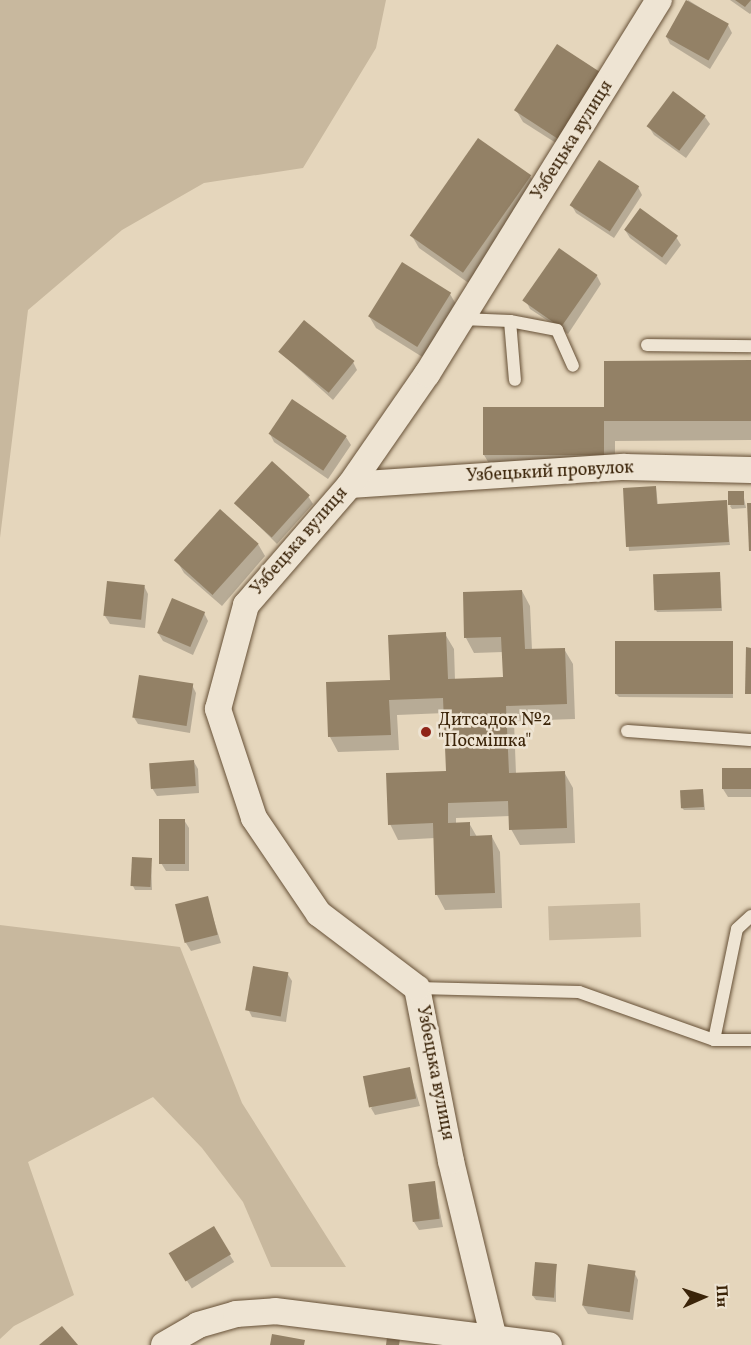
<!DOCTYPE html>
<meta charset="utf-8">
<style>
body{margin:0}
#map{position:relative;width:751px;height:1345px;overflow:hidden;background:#e5d6bc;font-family:Vollkorn,serif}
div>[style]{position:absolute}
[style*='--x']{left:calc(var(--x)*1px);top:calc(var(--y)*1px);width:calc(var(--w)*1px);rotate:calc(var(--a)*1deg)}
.green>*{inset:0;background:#c8b89e;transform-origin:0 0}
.shadow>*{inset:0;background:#0003;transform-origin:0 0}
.building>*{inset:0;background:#938166;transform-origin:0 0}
.roads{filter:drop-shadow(0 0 2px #665036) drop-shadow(0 0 2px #665036)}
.lane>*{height:12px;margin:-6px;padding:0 6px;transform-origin:6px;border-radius:6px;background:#eee4d3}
.street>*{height:26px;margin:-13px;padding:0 13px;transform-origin:13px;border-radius:13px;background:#eee4d3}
.dots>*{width:16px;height:16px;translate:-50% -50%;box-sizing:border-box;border:3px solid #eee4d3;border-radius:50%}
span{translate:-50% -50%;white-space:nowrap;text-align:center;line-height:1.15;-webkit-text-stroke:5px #eee4d3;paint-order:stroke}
.street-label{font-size:18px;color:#3b2409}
.poi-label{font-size:18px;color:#3b2409}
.left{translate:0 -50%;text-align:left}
.north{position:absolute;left:673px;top:1267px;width:60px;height:60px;-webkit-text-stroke:4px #eee4d3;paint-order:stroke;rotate:87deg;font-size:16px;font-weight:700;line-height:24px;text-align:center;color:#3b2409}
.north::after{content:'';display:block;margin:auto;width:21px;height:27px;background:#3b2409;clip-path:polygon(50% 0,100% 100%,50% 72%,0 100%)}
</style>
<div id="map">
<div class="green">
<div style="clip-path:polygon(0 0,386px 0,376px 48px,303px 168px,204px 183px,122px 230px,28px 310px,0 538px)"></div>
<div style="left:640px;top:903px;width:34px;height:92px;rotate:88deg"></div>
<div style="clip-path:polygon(0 925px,180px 947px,242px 1103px,346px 1267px,271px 1267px,243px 1202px,202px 1148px,153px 1097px,28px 1162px,74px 1295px,14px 1326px,0 1339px)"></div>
</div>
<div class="shadow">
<div style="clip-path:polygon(688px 0,728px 25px,732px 33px,710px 69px,670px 44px,666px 36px)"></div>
<div style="clip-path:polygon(730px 0,751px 0,751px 13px,750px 14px)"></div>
<div style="clip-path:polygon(557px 46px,567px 150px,523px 122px,516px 110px)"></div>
<div style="clip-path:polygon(705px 117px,710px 124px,686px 158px,654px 135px,649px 127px)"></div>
<div style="clip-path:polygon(530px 176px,537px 188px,470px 284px,419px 248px,412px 236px)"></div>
<div style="clip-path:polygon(638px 187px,642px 195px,614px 238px,576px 213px,572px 206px)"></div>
<div style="clip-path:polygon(625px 230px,676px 237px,681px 245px,666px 265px,630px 238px)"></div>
<div style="clip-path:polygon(597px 276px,601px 284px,568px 334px,530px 309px,526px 301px)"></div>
<div style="clip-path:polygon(450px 294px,457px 306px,424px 358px,376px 328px,369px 316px)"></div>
<div style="clip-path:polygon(280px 352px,353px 362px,357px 370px,333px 400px)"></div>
<div style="clip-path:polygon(751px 361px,751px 440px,615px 441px,615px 475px,496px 475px,484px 455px,606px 409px)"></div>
<div style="clip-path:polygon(293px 401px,346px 437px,351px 445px,328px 479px,274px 442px,270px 434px)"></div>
<div style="clip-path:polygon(656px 488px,658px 505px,726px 502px,730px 545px,629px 551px,624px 489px)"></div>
<div style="clip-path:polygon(743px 493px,746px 508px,732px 509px,730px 506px)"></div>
<div style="clip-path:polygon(308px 496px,313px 504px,277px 544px,236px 503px)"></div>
<div style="clip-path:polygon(258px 544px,265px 556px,222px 606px,184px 573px,177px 561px)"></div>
<div style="clip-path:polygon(720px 574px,722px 611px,657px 612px,655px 608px)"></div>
<div style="clip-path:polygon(144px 586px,148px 594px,145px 628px,110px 624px,105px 616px)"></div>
<div style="clip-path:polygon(522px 591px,530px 606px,532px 650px,564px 649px,573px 664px,575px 719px,514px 721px,516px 774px,564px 772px,573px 788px,575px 843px,520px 845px,511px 829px,510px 816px,456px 818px,456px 824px,469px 823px,477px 837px,492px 837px,500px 852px,502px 908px,445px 910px,437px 895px,435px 838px,398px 840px,390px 824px,447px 773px,445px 713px,397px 715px,399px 750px,338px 752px,330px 737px,445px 634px,454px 649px,455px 680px,504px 678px,503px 652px,474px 653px,466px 638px,464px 593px)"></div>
<div style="clip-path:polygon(204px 613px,208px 621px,193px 655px,163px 641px,158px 633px)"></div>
<div style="clip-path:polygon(732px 643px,733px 698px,619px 697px,616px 694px)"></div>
<div style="clip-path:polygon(192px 685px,196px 693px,190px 733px,138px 724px,133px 716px)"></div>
<div style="clip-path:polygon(194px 762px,198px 769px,199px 793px,157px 796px,152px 788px)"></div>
<div style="clip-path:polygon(751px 769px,751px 797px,728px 797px,723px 789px)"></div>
<div style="clip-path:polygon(703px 791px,705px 810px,684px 810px,681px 807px)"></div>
<div style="clip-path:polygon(184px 820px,189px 828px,189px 871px,166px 871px,161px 863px)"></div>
<div style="clip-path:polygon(151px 859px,152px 890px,135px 890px,133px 886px)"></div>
<div style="clip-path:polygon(207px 898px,221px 943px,191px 951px,186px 943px)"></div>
<div style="clip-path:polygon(287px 973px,292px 981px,286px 1022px,252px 1017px,248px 1009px)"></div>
<div style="clip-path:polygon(409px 1069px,420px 1106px,375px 1115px,371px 1108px)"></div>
<div style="clip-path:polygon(434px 1182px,443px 1227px,419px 1230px,414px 1222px)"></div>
<div style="left:213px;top:1228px;width:40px;height:50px;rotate:58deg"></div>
<div style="clip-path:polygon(556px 1266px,556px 1302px,536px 1300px,533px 1296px)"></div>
<div style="clip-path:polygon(634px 1272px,638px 1280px,633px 1320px,588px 1314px,583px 1306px)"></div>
</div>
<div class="building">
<div style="left:686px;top:0;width:49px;height:42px;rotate:29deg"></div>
<div style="clip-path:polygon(735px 0,751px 0,745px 7px)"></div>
<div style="left:557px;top:44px;width:54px;height:79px;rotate:33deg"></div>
<div style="left:673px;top:91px;width:41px;height:44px;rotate:37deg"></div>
<div style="left:478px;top:138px;width:65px;height:119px;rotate:35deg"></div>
<div style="left:599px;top:160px;width:48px;height:54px;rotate:33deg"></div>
<div style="left:640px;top:208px;width:47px;height:27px;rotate:36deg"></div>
<div style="left:559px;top:248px;width:47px;height:64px;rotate:35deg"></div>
<div style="left:402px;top:262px;width:58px;height:64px;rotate:32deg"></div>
<div style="left:304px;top:320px;width:65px;height:41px;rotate:39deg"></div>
<div style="clip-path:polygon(751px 360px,751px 421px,604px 421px,604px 455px,483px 455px,483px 407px,604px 407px,604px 361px)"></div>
<div style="left:292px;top:399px;width:66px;height:42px;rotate:34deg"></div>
<div style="left:272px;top:461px;width:51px;height:57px;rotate:42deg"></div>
<div style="clip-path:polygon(656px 486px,657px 504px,727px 500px,729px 542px,626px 547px,623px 488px)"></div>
<div style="left:744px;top:491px;width:14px;height:16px;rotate:90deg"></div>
<div style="clip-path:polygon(747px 503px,751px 503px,751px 551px,749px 551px)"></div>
<div style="left:220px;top:509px;width:52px;height:69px;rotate:42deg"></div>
<div style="left:720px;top:572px;width:36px;height:67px;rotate:88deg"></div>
<div style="left:107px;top:581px;width:38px;height:35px;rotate:6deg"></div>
<div style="clip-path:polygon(522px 590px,525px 649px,565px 648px,567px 704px,506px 706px,509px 773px,565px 771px,567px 828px,509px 830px,508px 801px,448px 803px,448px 823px,470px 822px,470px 836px,492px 835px,495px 893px,435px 895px,433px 823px,388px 825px,386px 773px,446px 771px,443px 698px,389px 700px,391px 735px,328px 737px,326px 682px,390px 680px,388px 635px,446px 632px,448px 679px,503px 677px,501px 637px,464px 638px,463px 592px)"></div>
<div style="left:172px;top:598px;width:36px;height:38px;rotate:23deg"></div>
<div style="left:615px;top:641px;width:118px;height:53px"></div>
<div style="clip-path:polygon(746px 647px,751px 648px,751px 694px,745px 694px)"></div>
<div style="left:139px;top:675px;width:55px;height:43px;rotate:9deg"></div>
<div style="left:194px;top:760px;width:26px;height:45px;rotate:86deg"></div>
<div style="left:722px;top:768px;width:29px;height:21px"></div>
<div style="left:703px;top:789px;width:18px;height:23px;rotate:87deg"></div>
<div style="left:159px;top:819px;width:26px;height:45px"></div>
<div style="left:132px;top:857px;width:20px;height:29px;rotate:3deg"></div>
<div style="left:208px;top:896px;width:40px;height:34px;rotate:76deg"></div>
<div style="left:253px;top:966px;width:36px;height:45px;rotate:10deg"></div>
<div style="left:410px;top:1067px;width:32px;height:48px;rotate:79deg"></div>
<div style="left:435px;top:1181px;width:38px;height:27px;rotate:83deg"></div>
<div style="left:214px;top:1226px;width:33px;height:53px;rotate:59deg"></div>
<div style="left:535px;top:1262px;width:22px;height:34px;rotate:5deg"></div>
<div style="left:588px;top:1264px;width:48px;height:42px;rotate:8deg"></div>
<div style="clip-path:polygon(62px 1326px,78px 1345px,39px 1345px)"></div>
<div style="clip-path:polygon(272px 1334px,305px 1340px,304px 1345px,270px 1345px)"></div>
<div style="clip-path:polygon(387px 1337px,400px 1339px,399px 1345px,386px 1345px)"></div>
</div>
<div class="roads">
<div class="lane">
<div style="--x:462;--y:319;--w:48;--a:2.4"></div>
<div style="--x:510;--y:321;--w:59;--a:85.2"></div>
<div style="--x:510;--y:321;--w:48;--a:10.8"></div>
<div style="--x:557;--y:330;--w:39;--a:66"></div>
<div style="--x:647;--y:345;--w:104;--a:0.6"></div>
<div style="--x:627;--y:731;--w:124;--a:4.2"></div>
<div style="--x:417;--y:988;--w:162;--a:1.4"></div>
<div style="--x:579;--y:992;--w:143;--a:19.6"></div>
<div style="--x:714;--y:1040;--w:37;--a:0"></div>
<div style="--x:714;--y:1040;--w:113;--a:-78.3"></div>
<div style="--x:737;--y:929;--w:19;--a:-43"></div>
</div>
<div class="street">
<div style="--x:350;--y:485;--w:275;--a:-3.8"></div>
<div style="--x:624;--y:467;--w:127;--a:1.4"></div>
<div style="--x:494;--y:1339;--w:183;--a:-103.6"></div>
<div style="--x:451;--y:1161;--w:176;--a:-101.1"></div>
<div style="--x:417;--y:988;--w:123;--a:-142.9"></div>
<div style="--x:319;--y:914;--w:116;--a:-124.1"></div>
<div style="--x:254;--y:818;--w:115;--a:-108.3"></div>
<div style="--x:218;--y:709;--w:108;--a:-74.9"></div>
<div style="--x:246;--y:605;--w:159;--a:-49.1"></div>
<div style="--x:350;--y:485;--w:135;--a:-55.3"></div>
<div style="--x:427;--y:374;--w:440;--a:-58.2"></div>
<div style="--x:164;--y:1345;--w:39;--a:-30"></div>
<div style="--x:198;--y:1325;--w:40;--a:-16"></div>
<div style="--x:236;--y:1314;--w:39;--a:-4"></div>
<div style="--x:275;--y:1311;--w:276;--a:7.1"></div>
</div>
</div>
<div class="dots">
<div style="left:426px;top:732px;background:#8f2418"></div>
</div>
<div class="street-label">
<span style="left:573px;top:141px;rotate:-58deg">Узбецька вулиця</span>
<span style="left:550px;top:473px;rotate:-3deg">Узбецький провулок</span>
<span style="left:300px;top:542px;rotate:-49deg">Узбецька вулиця</span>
<span style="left:434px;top:1073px;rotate:79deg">Узбецька вулиця</span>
</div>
<div class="poi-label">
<span class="left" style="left:438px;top:732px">Дитсадок №2<br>"Посмішка"</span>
</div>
<div class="north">Пн</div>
</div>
